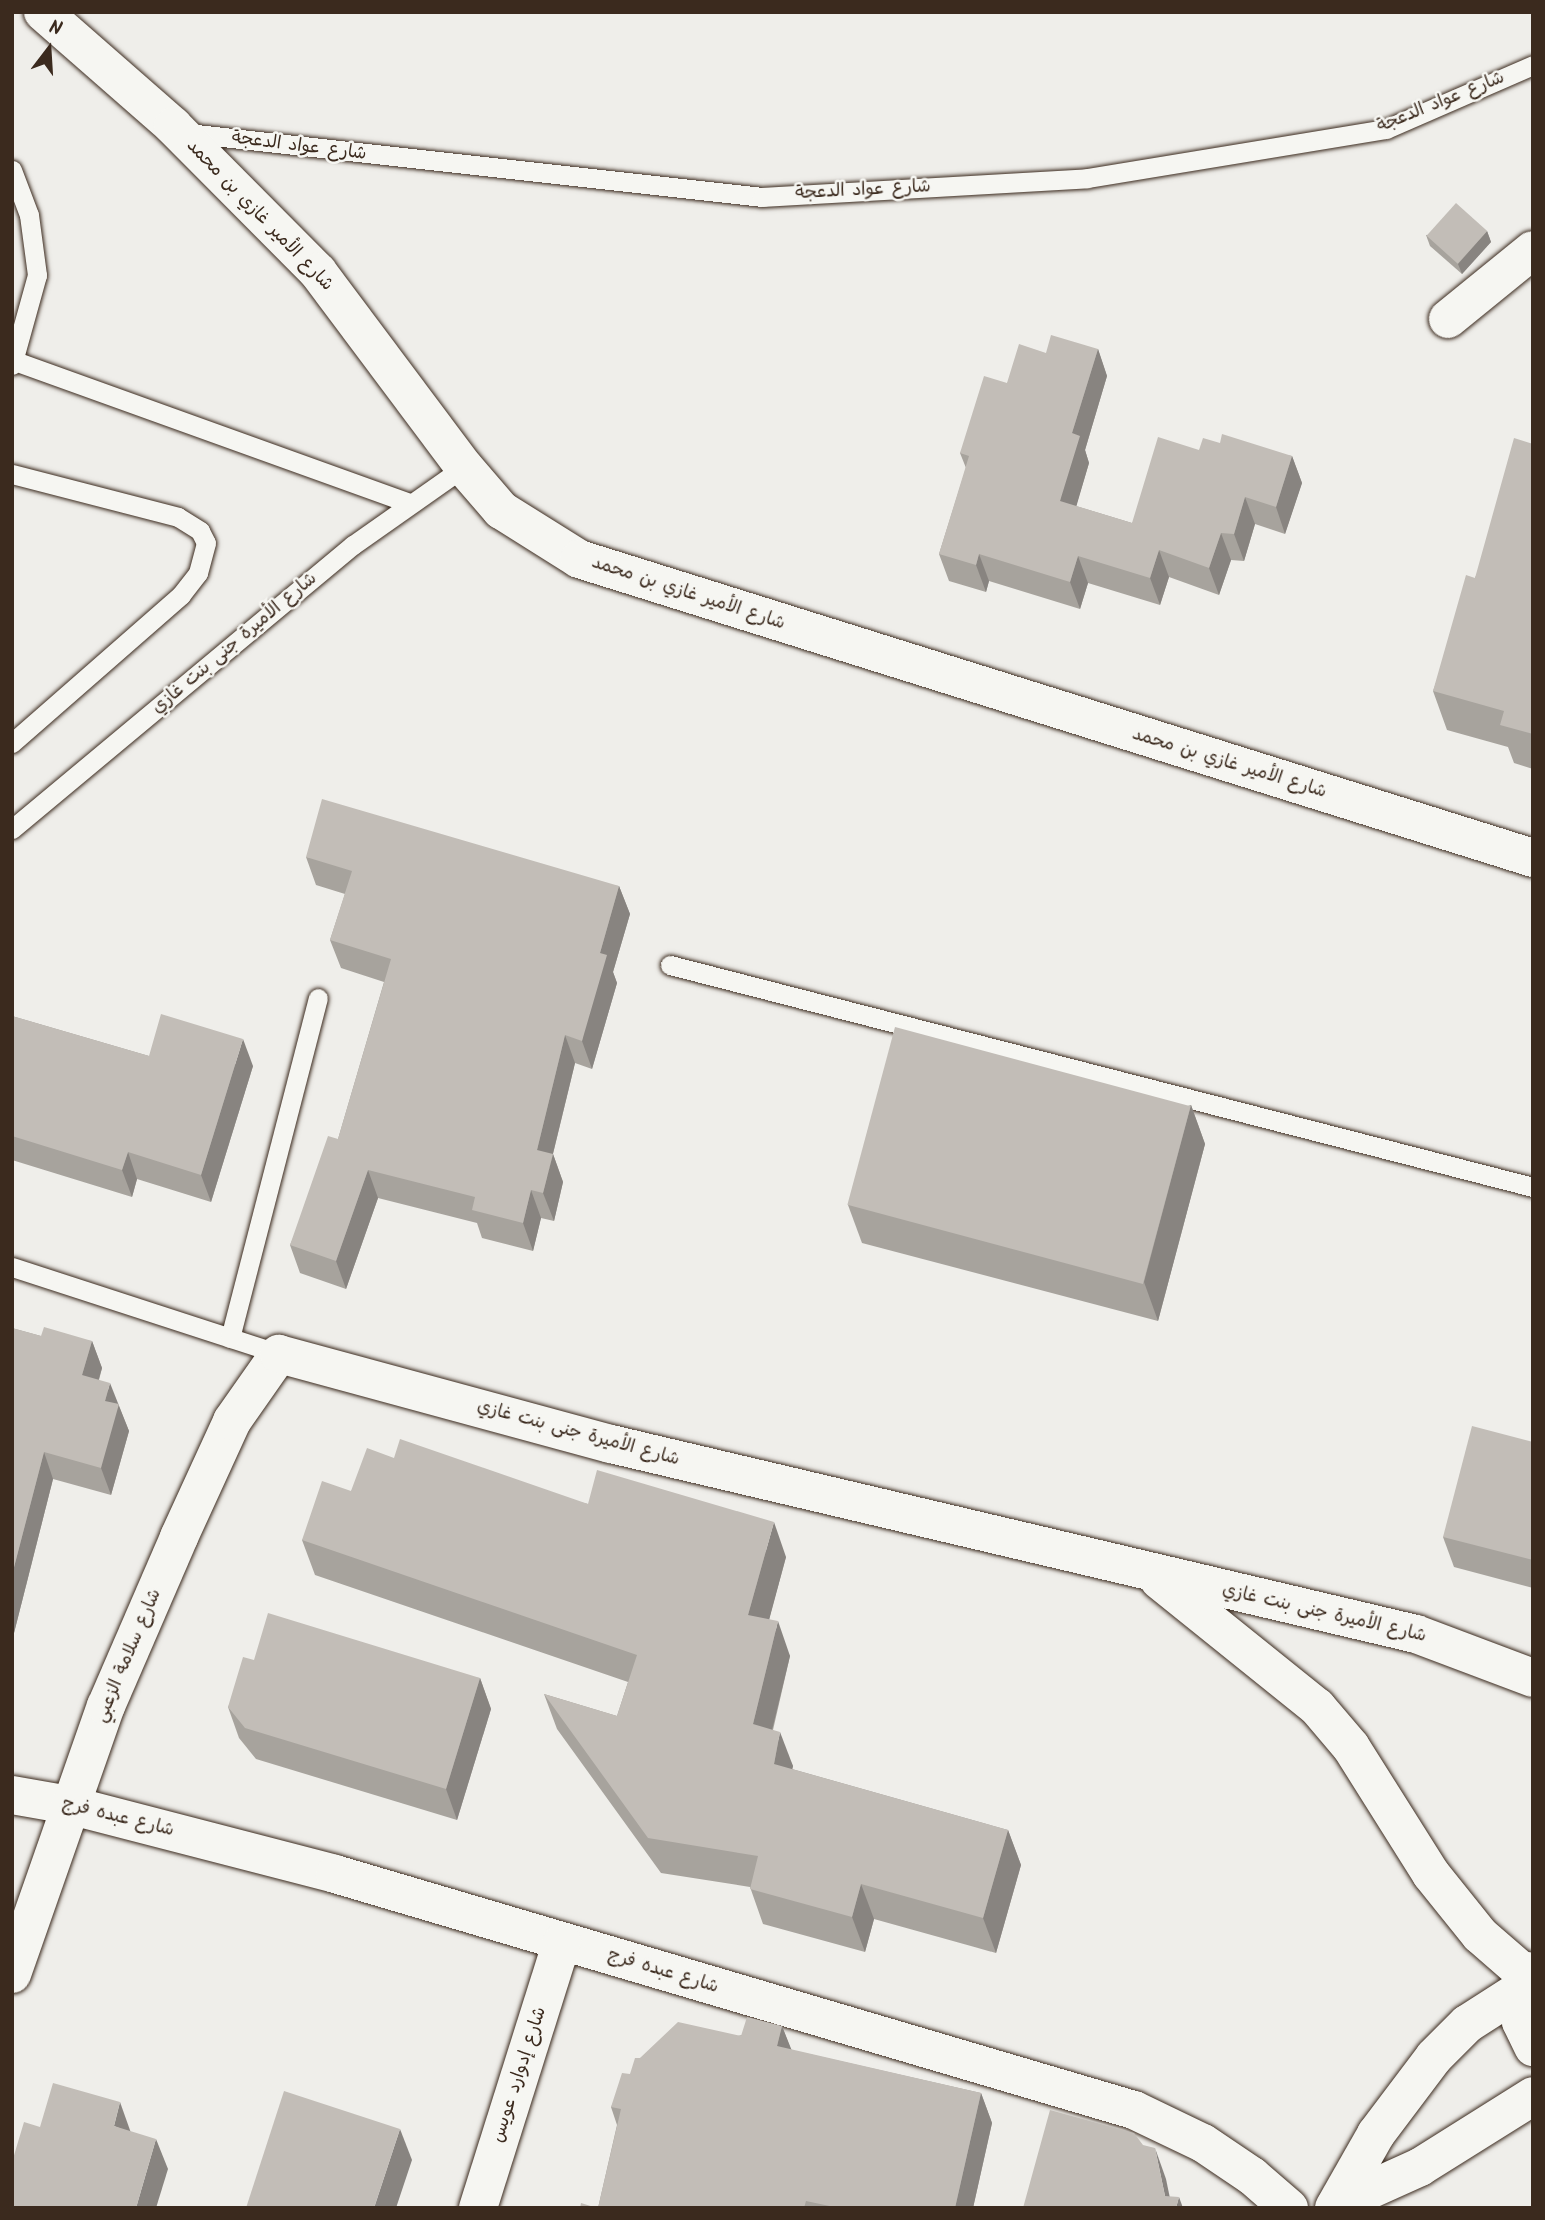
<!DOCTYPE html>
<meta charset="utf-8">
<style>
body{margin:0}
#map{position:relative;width:1545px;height:2220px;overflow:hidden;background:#efeeea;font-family:Kalam,"Playpen Sans Arabic",sans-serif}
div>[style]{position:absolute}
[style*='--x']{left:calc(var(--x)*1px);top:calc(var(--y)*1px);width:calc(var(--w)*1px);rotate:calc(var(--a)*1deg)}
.roads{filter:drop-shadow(0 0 2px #3b2a1e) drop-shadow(0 0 2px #3b2a1e)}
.lane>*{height:19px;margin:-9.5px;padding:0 9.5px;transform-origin:9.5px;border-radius:9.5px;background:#f6f6f2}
.street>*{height:38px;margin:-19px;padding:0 19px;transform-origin:19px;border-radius:19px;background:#f6f6f2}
.wall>*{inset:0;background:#a7a39d}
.shaded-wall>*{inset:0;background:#888480}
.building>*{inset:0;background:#c2bdb7;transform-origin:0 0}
span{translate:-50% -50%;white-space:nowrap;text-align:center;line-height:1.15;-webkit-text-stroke:5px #f6f6f2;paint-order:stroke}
.street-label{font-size:18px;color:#3b2a1e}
.frame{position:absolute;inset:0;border:14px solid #3b2a1e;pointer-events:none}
.north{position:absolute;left:14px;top:14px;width:70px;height:70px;-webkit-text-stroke:5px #f6f6f2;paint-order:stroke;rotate:17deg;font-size:19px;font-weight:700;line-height:28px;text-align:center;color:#3b2a1e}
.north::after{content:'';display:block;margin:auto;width:24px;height:32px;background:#3b2a1e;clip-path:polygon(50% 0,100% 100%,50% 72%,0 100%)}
</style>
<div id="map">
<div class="roads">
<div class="lane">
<div style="--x:187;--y:133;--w:579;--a:6.35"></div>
<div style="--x:762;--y:197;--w:326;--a:-3.3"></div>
<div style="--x:1087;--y:178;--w:303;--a:-9.3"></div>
<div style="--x:1386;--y:129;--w:160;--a:-23.5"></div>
<div style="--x:12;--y:170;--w:48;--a:69.3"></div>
<div style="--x:29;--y:215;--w:61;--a:82.4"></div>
<div style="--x:37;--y:275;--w:93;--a:105.5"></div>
<div style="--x:12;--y:360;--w:423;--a:19.8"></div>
<div style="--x:12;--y:474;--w:171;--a:14.5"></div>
<div style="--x:178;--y:517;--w:26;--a:32"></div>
<div style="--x:200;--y:531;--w:13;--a:63"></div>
<div style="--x:206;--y:543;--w:31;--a:105"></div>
<div style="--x:198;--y:573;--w:28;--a:128"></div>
<div style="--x:181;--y:595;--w:225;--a:138.8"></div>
<div style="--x:12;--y:829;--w:444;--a:-39.8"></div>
<div style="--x:353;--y:545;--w:136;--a:-35.1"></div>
<div style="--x:670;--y:965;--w:891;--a:14.43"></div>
<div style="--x:12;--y:1267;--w:281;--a:18"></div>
<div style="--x:230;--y:1338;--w:351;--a:-75.5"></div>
</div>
<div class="street">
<div style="--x:43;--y:12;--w:173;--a:41.2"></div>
<div style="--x:173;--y:126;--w:206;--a:45.2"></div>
<div style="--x:318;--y:272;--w:244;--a:53.2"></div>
<div style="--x:464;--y:467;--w:57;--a:49.3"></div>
<div style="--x:501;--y:510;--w:92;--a:32.1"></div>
<div style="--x:579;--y:559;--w:1000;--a:17.4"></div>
<div style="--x:1448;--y:319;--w:109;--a:-39.1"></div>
<div style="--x:1159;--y:1580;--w:203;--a:38.8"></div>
<div style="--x:1317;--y:1707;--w:52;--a:49.6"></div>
<div style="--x:1351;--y:1747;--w:150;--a:57.8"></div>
<div style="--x:1431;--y:1874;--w:78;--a:51.2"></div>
<div style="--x:1480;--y:1935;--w:60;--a:40.9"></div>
<div style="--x:12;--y:1795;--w:58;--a:10"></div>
<div style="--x:69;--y:1805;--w:275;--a:14.5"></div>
<div style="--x:335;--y:1874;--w:833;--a:16.46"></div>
<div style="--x:1134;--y:2110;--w:76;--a:25.6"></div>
<div style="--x:1203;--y:2143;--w:59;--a:34"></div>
<div style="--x:1252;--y:2176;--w:49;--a:40.9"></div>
<div style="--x:1527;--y:1971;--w:20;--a:110"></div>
<div style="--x:1520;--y:1990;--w:32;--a:88"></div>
<div style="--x:1521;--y:2022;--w:28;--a:64"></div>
<div style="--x:12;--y:1974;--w:284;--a:-70.7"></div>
<div style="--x:106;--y:1706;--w:184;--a:-66.6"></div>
<div style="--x:179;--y:1537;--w:128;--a:-65.4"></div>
<div style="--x:232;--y:1421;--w:82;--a:-55"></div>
<div style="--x:279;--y:1354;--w:344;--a:15.2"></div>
<div style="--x:611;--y:1444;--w:827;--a:13.28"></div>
<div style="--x:1416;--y:1634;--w:125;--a:20.6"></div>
<div style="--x:1336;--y:2205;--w:92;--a:-24.3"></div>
<div style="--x:1420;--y:2167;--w:133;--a:-32.1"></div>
<div style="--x:478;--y:2208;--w:279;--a:-72.5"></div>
<div style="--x:1334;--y:2208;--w:85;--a:-60.4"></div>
<div style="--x:1376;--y:2134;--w:96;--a:-53"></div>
<div style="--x:1434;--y:2057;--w:47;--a:-45"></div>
<div style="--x:1467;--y:2024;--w:63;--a:-32.7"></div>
</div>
</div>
<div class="wall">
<div style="clip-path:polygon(1487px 231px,1491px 242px,1462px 274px,1430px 246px,1426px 235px)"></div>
<div style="clip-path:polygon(1098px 349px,1107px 376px,1085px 450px,1089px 463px,1076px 506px,1132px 523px,1199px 450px,1220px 443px,1292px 456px,1302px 483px,1285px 534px,1255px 524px,1244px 561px,1231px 560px,1219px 595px,1169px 577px,1160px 605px,1088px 583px,1080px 609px,989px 581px,986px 592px,949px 581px,939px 554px,966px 468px,960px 453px,1007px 383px,1046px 353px)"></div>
<div style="clip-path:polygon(1533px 444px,1533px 769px,1514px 763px,1508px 747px,1447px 730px,1433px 691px,1475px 578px)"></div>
<div style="clip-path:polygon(306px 857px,619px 886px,630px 914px,613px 972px,617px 983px,592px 1069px,575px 1063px,553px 1154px,563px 1182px,554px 1221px,541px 1218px,533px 1251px,482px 1238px,477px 1223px,378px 1198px,346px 1289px,300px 1273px,290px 1245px,338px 1139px,384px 982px,341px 968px,330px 940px,345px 894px,316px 885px)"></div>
<div style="clip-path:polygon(12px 1016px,149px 1056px,253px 1066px,211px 1202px,137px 1179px,132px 1197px,12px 1160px)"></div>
<div style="clip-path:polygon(1191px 1105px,1205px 1144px,1158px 1321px,862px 1243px,848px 1205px)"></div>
<div style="clip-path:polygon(12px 1328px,41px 1336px,92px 1341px,102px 1368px,99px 1380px,118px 1404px,129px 1431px,111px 1495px,53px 1479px,14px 1633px,12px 1632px)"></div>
<div style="clip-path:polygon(1533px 1442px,1533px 1588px,1454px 1567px,1443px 1537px)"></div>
<div style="clip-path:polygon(394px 1458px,588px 1504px,786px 1557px,769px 1619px,790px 1656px,773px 1730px,793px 1766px,792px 1769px,1008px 1830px,1021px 1865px,996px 1953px,874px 1919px,865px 1952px,763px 1924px,750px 1887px,661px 1873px,557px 1729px,544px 1694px,617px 1716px,628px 1682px,315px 1575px,302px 1540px,351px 1491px)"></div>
<div style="clip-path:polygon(254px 1660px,480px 1678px,491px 1709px,457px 1820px,256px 1759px,239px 1738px,228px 1707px)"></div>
<div style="clip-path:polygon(782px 2026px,791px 2050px,981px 2093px,992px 2123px,973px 2208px,598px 2208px,617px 2125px,611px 2107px,640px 2058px)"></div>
</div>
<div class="shaded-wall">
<div style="clip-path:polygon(1487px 231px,1491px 242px,1462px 274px,1458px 264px)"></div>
<div style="clip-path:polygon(1098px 349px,1107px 376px,1085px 450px,1089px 463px,1070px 528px,1060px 501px,1072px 433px)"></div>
<div style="clip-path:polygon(1292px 456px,1302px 483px,1285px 534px,1276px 507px)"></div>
<div style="clip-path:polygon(1245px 497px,1255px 524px,1244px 561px,1234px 534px)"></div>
<div style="clip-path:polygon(1221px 533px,1231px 560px,1219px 595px,1209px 568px)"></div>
<div style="clip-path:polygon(1159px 550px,1169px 577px,1160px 605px,1150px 578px)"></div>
<div style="clip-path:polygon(979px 554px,989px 581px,986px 592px,976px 565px)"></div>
<div style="clip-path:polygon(1078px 556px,1088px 583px,1080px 609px,1070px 582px)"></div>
<div style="clip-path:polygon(619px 886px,630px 914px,613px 972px,617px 983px,592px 1069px,582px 1041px,600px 953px)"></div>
<div style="clip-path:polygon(565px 1035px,575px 1063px,547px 1178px,537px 1150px)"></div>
<div style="clip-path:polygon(243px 1039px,253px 1066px,211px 1202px,201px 1175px)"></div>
<div style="clip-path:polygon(1191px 1105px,1205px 1144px,1158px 1321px,1144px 1282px)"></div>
<div style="clip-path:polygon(128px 1152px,137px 1179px,132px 1197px,122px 1170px)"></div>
<div style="clip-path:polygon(553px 1154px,563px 1182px,554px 1221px,543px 1193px)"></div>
<div style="clip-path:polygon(368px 1170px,378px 1198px,346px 1289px,336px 1261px)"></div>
<div style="clip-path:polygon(531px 1190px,541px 1218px,533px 1251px,523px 1223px)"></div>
<div style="clip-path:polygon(92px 1341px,102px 1368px,92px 1402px,82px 1375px)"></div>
<div style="clip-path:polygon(110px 1383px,129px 1431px,111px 1495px,101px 1468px,105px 1401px)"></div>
<div style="clip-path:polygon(44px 1452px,53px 1479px,14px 1633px,12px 1628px,12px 1575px)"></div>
<div style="clip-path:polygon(774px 1522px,786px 1557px,761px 1650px,748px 1615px)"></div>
<div style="clip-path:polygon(778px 1621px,790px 1656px,765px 1759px,753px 1724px)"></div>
<div style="clip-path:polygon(480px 1678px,491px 1709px,457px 1820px,446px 1789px)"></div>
<div style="clip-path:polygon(780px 1732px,793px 1766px,786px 1799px,774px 1764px)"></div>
<div style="clip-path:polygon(1008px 1830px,1021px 1865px,996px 1953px,983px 1918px)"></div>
<div style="clip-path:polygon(861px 1884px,874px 1919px,865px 1952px,852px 1917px)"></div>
<div style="clip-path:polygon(782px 2026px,794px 2056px,777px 2046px)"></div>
<div style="clip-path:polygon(981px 2093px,992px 2123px,973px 2208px,955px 2208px)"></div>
<div style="clip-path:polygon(120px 2102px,131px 2133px,114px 2126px)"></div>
<div style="clip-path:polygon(400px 2129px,412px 2160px,396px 2208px,374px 2208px)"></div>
<div style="clip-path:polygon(156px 2139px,168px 2169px,156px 2208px,136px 2208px)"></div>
<div style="clip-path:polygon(1155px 2148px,1166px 2179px,1172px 2208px,1165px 2196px)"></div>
<div style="clip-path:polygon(1179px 2197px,1183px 2208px,1176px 2208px)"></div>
</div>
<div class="building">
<div style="left:1456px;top:203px;width:42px;height:44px;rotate:42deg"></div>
<div style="clip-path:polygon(1051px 335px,1098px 349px,1072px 433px,1080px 436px,1060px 501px,1132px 523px,1158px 437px,1199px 450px,1203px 438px,1220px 443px,1222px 434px,1292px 456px,1276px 507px,1245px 497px,1234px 534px,1221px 533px,1209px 568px,1159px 550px,1150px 578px,1078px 556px,1070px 582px,979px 554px,976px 565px,939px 554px,969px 456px,960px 453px,984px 376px,1007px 383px,1019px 344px,1046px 353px)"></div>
<div style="clip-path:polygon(1514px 438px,1533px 444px,1533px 734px,1500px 725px,1504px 711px,1433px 691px,1466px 575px,1475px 578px)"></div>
<div style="clip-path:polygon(322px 799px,619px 886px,600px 953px,607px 955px,582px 1041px,565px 1035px,537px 1150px,553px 1154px,543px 1193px,531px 1190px,523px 1223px,472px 1210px,475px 1197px,368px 1170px,336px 1261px,290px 1245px,328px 1136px,338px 1139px,391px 959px,330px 940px,352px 871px,306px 857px)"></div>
<div style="clip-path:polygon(161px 1014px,243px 1039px,201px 1175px,128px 1152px,122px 1170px,12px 1136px,12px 1016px,149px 1056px)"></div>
<div style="left:895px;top:1027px;width:306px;height:184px;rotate:15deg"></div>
<div style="clip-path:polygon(44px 1327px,92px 1341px,82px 1375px,110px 1383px,105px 1401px,119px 1404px,101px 1468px,44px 1452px,12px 1575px,12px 1328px,41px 1336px)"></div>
<div style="clip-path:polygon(1472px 1426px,1533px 1442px,1533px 1560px,1443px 1537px)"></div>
<div style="clip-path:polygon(400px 1439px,588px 1504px,597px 1470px,774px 1522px,748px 1615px,778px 1621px,753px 1724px,780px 1732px,774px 1764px,1008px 1830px,983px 1918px,861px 1884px,852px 1917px,750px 1889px,758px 1856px,648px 1838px,544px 1694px,617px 1716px,637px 1655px,302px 1540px,322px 1481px,351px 1491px,367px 1448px,394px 1458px)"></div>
<div style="clip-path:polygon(268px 1613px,480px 1678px,446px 1789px,245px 1728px,228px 1707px,243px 1657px,254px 1660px)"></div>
<div style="clip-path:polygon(747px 2017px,782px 2026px,777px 2046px,981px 2093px,955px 2208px,839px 2208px,806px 2201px,804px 2208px,598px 2208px,621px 2109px,611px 2107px,622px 2073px,630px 2074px,635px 2058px,640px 2058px,678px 2022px,741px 2036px)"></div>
<div style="clip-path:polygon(53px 2083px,120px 2102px,114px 2126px,156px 2139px,136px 2208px,12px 2208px,12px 2162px,24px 2122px,40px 2127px)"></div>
<div style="clip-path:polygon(284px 2091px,400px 2129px,374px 2208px,246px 2208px)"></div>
<div style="clip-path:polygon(1050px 2110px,1134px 2133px,1143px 2145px,1155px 2148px,1165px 2196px,1179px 2197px,1176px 2208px,1023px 2208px)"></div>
<div style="clip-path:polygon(581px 2203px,597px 2208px,580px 2208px)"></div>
</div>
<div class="street-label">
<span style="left:1441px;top:103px;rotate:-22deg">شارع عواد الدعجة</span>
<span style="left:299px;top:147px;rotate:7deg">شارع عواد الدعجة</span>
<span style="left:863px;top:191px;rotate:-3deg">شارع عواد الدعجة</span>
<span style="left:259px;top:216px;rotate:46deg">شارع الأمير غازي بن محمد</span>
<span style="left:688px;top:594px;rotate:18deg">شارع الأمير غازي بن محمد</span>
<span style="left:235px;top:644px;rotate:-40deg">شارع الأميرة جنى بنت غازي</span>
<span style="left:1229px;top:764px;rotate:17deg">شارع الأمير غازي بن محمد</span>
<span style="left:578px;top:1434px;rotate:15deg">شارع الأميرة جنى بنت غازي</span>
<span style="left:1324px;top:1614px;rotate:13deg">شارع الأميرة جنى بنت غازي</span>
<span style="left:129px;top:1656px;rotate:-67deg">شارع سلامة الزعبي</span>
<span style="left:118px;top:1818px;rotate:14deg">شارع عبده فرج</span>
<span style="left:663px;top:1972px;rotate:17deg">شارع عبده فرج</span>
<span style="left:520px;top:2075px;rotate:-72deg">شارع إدوارد عويس</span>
</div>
<div class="frame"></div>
<div class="north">N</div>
</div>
